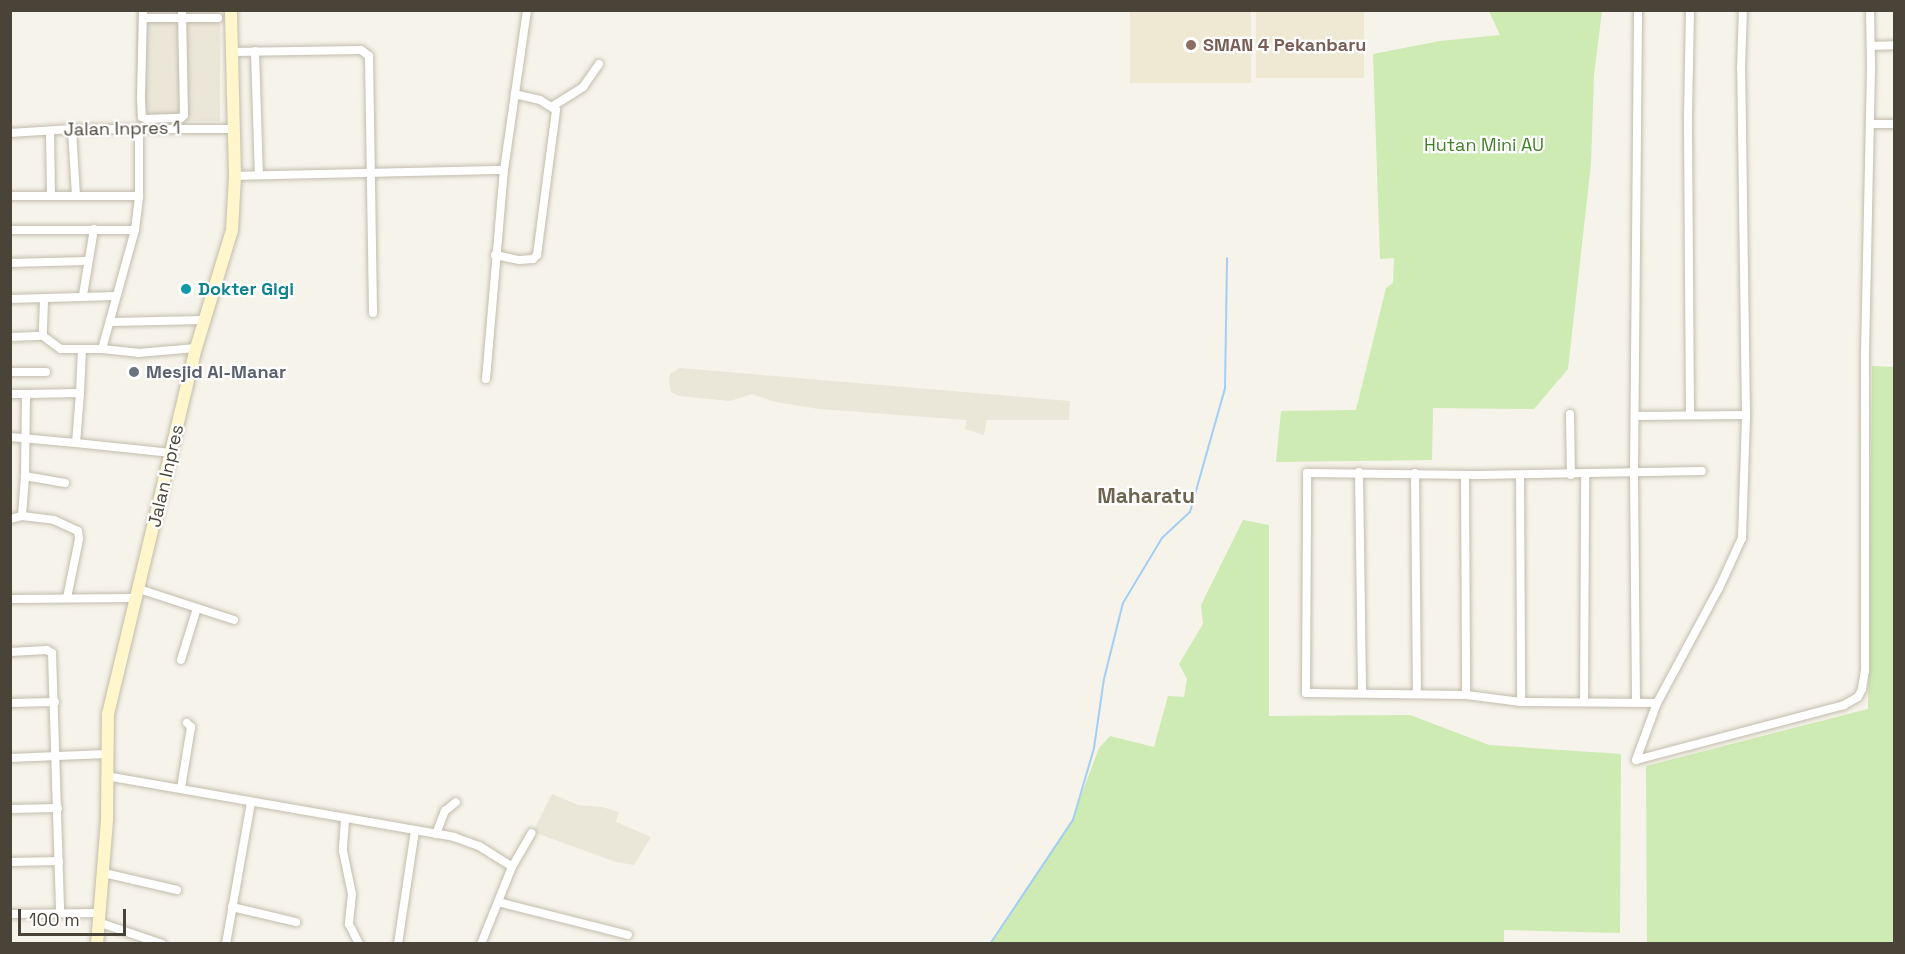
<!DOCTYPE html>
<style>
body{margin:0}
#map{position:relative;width:1905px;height:954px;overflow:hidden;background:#f6f3ea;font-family:"Space Grotesk",sans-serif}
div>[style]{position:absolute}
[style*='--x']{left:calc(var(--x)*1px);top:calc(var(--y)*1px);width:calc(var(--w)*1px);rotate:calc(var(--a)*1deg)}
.residential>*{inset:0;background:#eae6d8;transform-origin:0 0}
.education>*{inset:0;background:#efe9d4;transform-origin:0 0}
.green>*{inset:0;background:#cdebb2}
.stream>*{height:2px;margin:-1px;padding:0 1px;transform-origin:1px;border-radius:1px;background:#a5cef4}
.roads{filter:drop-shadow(0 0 2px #c2bcac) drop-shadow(0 0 2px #c2bcac)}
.street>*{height:8px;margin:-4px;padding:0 4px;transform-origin:4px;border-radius:4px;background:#fff}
.secondary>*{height:12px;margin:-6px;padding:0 6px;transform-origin:6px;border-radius:6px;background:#fff6cb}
.dots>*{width:16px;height:16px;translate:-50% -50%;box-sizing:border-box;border:3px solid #fff;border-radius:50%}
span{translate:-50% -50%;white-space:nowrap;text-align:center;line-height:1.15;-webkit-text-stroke:4.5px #fff;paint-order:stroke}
.education-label{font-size:18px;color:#785e54;font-weight:700}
.left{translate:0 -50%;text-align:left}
.street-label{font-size:18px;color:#4a4438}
.park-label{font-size:18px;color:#428027}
.culture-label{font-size:18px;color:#0d838f;font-weight:700}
.worship-label{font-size:18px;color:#5b616d;font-weight:700}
.quarter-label{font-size:21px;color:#6e634e;font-weight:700}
.frame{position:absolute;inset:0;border:12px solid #4a4438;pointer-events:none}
.scale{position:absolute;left:18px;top:909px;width:108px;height:27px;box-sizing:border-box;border:3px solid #4a4438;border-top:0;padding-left:8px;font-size:18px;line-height:21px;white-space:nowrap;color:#4a4438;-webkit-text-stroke:4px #fff;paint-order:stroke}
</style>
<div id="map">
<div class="residential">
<div style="left:136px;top:11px;width:84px;height:110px"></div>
<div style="clip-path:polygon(680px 368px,1070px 401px,1069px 420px,987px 420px,984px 435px,965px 429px,967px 420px,819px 409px,775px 402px,752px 394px,730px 401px,679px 396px,671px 392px,669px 382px,670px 374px)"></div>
<div style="clip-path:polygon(552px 794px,578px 805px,602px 807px,619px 812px,616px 822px,651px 837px,634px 865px,616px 862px,533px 832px)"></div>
</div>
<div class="education">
<div style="left:1130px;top:11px;width:121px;height:72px"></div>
<div style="left:1256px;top:11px;width:108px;height:67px"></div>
</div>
<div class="green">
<div style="clip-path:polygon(1489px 11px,1602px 11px,1594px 75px,1591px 164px,1568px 369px,1534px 409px,1433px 408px,1432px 460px,1276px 462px,1281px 411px,1356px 410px,1386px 288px,1393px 283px,1394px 258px,1380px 259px,1373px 54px,1440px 41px,1500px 35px)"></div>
<div style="clip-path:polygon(1872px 366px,1894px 367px,1894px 943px,1647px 943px,1646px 766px,1868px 709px)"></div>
<div style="clip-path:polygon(1243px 520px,1269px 525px,1269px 716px,1410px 715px,1489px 745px,1621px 754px,1620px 933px,1504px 930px,1504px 944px,990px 943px,1072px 819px,1099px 748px,1110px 736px,1154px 747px,1168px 696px,1184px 697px,1187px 679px,1179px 664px,1203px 624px,1201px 605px)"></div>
</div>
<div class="stream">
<div style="--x:990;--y:944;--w:149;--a:-56.2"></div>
<div style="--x:1073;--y:820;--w:75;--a:-73.7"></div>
<div style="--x:1094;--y:748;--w:70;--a:-81.8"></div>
<div style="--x:1104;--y:679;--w:78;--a:-76"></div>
<div style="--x:1123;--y:603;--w:76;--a:-59"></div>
<div style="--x:1162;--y:538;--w:38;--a:-43"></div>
<div style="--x:1190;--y:512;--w:129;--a:-74.2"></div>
<div style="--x:1225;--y:388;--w:130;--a:-89.1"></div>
</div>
<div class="roads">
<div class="street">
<div style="--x:143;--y:10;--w:89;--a:91.3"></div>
<div style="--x:141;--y:99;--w:18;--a:87"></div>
<div style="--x:142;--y:117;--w:4;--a:27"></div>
<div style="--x:146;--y:119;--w:35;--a:-2"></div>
<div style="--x:181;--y:118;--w:4;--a:-45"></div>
<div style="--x:184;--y:115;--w:105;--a:-91.1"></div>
<div style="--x:143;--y:18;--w:75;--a:0"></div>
<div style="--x:1871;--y:46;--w:23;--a:-2"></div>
<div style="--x:255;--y:51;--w:124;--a:88.2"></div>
<div style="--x:232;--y:52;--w:129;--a:-0.9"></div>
<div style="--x:361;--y:50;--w:10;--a:37"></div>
<div style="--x:369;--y:56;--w:257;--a:89.1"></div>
<div style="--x:553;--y:106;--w:36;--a:-32"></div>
<div style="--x:583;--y:87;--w:28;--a:-55"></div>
<div style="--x:1870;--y:124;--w:24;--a:0"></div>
<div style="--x:72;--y:129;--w:67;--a:86.6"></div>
<div style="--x:50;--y:131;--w:65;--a:89.1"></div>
<div style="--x:10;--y:133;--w:62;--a:-3.7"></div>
<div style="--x:72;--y:129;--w:162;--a:0"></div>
<div style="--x:235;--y:176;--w:269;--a:-1.3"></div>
<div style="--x:10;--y:196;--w:129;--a:0"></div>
<div style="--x:10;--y:230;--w:125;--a:0"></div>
<div style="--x:495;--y:255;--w:25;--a:12"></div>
<div style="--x:519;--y:260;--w:14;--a:-4"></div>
<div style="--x:533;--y:259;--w:6;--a:-45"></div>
<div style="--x:537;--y:255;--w:146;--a:-82.5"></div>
<div style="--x:556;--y:110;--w:19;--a:-148"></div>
<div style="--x:540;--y:100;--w:26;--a:-167"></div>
<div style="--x:10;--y:263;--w:77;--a:-1.5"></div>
<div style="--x:83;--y:295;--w:67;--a:-80.5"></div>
<div style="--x:10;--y:299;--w:106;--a:-1.6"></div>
<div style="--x:44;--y:300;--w:36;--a:92"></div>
<div style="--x:43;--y:336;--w:22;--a:36"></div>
<div style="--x:61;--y:349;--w:21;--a:0"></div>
<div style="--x:111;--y:322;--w:93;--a:-1.2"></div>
<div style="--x:10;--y:337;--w:33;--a:-2"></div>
<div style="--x:102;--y:349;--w:36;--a:6"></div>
<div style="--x:138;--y:353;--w:58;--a:-4.9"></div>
<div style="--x:10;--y:372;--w:36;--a:0"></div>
<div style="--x:486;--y:379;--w:210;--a:-85.1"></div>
<div style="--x:504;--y:170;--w:162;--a:-81.8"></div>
<div style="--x:10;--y:394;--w:16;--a:0"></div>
<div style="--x:1570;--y:414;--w:61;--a:89.1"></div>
<div style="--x:1690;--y:415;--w:300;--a:-90.4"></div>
<div style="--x:1688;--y:115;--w:105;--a:-88.9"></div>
<div style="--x:1635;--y:416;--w:111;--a:-0.5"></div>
<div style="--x:10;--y:437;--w:66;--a:5.2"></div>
<div style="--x:76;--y:443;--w:50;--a:-85.4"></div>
<div style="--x:76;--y:443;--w:96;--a:6"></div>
<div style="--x:1359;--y:472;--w:221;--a:89.2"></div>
<div style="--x:1415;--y:473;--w:221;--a:89.5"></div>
<div style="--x:1465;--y:475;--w:220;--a:89.7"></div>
<div style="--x:1520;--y:475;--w:227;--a:89.7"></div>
<div style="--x:65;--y:483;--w:41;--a:-170.1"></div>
<div style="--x:25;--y:476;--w:82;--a:-89.3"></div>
<div style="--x:26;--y:394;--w:54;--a:-1.1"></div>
<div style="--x:80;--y:393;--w:44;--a:-87.4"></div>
<div style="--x:82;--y:349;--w:20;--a:0"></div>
<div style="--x:102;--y:349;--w:123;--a:-74.5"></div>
<div style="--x:135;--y:230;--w:34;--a:-83"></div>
<div style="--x:139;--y:196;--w:68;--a:-90"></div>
<div style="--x:22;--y:516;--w:40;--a:-85.7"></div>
<div style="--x:10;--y:519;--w:12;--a:-14"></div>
<div style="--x:22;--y:516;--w:32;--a:7"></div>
<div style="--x:54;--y:520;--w:26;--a:25"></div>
<div style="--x:78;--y:531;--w:8;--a:83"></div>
<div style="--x:79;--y:539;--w:60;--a:101.5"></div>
<div style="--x:139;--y:589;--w:100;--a:18.1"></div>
<div style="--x:10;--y:599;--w:126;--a:-0.5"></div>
<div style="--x:10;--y:652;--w:37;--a:-3"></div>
<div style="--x:47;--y:650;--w:6;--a:31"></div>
<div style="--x:52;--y:653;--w:260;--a:88.2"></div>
<div style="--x:181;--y:660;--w:54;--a:-72.9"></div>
<div style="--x:1636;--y:701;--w:227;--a:-90.5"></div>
<div style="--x:1634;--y:474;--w:464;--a:-89.5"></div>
<div style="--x:1584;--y:702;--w:227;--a:-89.7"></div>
<div style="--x:10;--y:703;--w:45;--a:-1.3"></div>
<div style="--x:1657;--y:703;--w:136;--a:-179.6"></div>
<div style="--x:1521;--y:702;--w:55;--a:-172.7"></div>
<div style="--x:1466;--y:695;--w:160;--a:-179.3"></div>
<div style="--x:1306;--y:693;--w:220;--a:-89.7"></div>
<div style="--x:1307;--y:473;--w:169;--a:0.7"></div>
<div style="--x:1476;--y:475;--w:226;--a:-1"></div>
<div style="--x:10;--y:758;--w:96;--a:-2.4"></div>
<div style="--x:1636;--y:760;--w:215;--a:-14.8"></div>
<div style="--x:1844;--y:705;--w:16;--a:-30"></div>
<div style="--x:1858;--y:697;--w:9;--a:-63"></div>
<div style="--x:1862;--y:689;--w:18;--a:-81"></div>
<div style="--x:1865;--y:671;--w:317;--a:-90"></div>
<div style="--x:1865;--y:354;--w:288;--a:-88.8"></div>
<div style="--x:1871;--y:66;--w:56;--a:-91"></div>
<div style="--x:1636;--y:760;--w:61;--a:-69.8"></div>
<div style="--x:1657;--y:703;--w:131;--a:-61.7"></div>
<div style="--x:1719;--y:588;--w:55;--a:-65.3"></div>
<div style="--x:1742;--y:538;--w:123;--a:-88.1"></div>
<div style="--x:1746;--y:415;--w:346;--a:-90.8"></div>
<div style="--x:1741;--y:69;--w:59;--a:-88.1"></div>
<div style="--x:106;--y:776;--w:353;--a:9.9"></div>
<div style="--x:454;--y:837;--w:27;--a:20"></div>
<div style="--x:479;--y:846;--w:39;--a:32"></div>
<div style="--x:181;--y:788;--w:62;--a:-80.7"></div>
<div style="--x:191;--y:727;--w:6;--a:-135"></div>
<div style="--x:10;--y:809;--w:48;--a:-1.2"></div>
<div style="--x:345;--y:819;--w:32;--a:94"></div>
<div style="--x:343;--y:851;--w:44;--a:78.2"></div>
<div style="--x:352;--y:894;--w:30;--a:96"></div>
<div style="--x:349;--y:924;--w:22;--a:63"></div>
<div style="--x:436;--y:834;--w:25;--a:-69"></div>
<div style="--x:445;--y:811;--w:14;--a:-39"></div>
<div style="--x:10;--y:862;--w:49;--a:-1.2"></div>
<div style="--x:104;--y:873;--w:75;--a:13.1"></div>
<div style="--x:498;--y:902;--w:134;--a:14.2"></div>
<div style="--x:232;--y:907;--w:66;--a:13.2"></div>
<div style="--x:10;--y:914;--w:88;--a:-0.7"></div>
<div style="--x:98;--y:922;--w:68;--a:19"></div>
<div style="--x:226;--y:944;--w:144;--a:-80"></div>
<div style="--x:398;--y:944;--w:115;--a:-81.5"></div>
<div style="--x:481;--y:944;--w:83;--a:-68.1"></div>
<div style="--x:512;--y:867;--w:39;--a:-60"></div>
</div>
<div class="secondary">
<div style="--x:97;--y:944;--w:125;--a:-85.4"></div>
<div style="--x:107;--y:819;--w:105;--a:-89.5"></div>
<div style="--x:108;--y:714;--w:376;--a:-76.5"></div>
<div style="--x:196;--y:348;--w:123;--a:-73"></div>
<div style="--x:232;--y:230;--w:54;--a:-86.8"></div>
<div style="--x:235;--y:176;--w:166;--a:-91.4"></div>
</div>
</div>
<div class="dots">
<div style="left:1191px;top:45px;background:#8d6e63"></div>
<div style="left:186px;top:289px;background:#0f9aa8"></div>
<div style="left:134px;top:372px;background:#6b7280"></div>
</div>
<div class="education-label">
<span class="left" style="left:1203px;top:45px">SMAN 4 Pekanbaru</span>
</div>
<div class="street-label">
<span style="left:122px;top:129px;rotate:-1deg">Jalan Inpres 1</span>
<span style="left:166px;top:476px;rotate:-77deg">Jalan Inpres</span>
</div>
<div class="park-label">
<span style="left:1484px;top:145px">Hutan Mini AU</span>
</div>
<div class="culture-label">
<span class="left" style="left:198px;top:289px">Dokter Gigi</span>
</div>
<div class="worship-label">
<span class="left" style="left:146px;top:372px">Mesjid Al-Manar</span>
</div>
<div class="quarter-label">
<span style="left:1146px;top:496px">Maharatu</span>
</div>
<div class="frame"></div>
<div class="scale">100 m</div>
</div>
